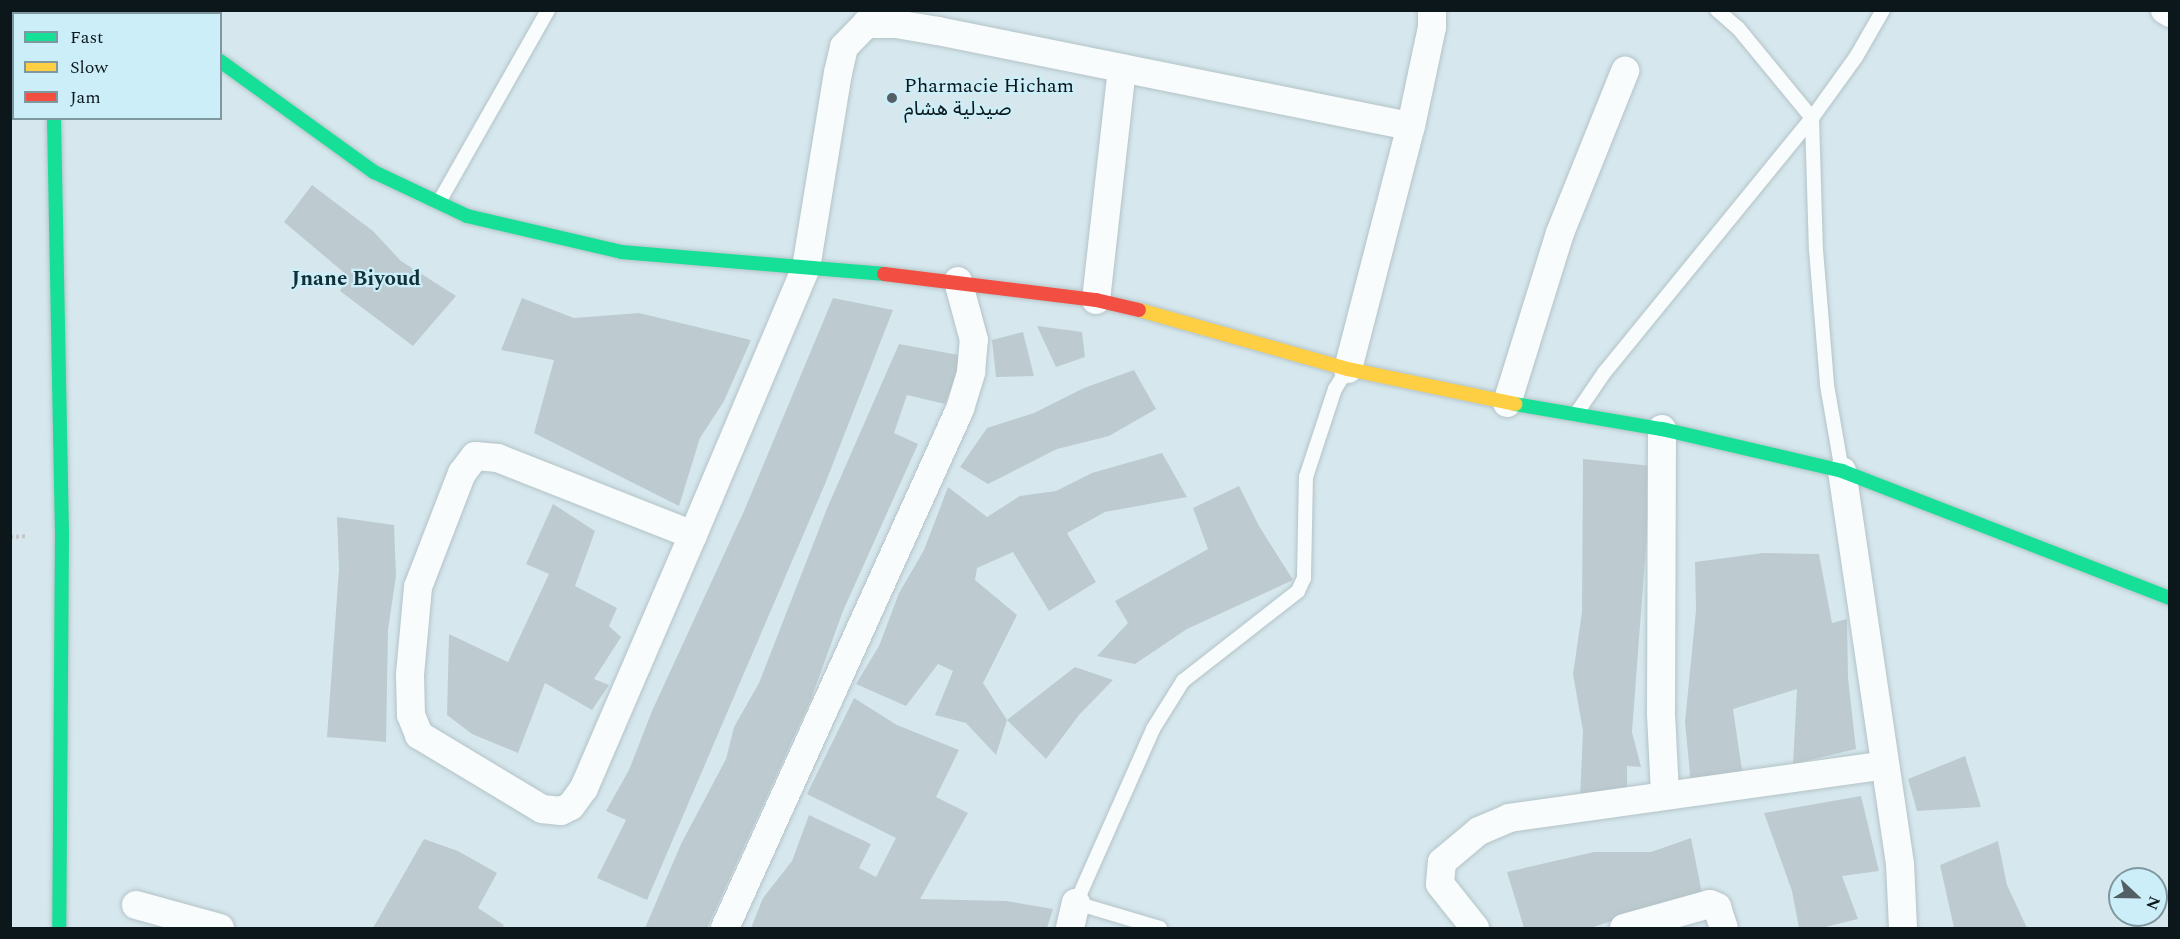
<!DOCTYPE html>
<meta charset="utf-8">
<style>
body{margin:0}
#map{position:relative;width:2180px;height:939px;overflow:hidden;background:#d6e8ee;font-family:Spectral,"Noto Sans Arabic",serif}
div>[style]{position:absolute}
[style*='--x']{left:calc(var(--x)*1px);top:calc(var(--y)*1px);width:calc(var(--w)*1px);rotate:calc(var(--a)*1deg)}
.building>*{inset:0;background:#bdcbd0}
.path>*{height:4px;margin-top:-2px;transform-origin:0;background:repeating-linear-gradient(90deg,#c2c8ca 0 3px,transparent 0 6px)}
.roads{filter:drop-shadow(0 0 2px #b4c3c7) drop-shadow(0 0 2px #b4c3c7)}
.lane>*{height:14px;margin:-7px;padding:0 7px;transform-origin:7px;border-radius:7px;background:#f9fcfc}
.street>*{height:28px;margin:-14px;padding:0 14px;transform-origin:14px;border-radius:14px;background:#f9fcfc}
.fast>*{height:14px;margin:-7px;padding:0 7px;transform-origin:7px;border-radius:7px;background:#16e098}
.slow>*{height:14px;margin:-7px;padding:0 7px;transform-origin:7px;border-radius:7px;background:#ffcf43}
.jam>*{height:14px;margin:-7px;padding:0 7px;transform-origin:7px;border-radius:7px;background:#f24e42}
.dots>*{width:16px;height:16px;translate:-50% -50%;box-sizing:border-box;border:3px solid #cceef8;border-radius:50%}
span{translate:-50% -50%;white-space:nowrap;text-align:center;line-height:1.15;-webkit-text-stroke:4.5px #cceef8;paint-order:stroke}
.poi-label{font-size:20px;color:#0b171b}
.left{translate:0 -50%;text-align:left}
.neighbourhood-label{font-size:21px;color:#112f36;font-weight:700}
.frame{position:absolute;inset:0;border:12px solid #0b171b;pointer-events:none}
.legend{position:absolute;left:12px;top:12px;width:210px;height:108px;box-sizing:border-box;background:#cceef8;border:2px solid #7f98a0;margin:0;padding:8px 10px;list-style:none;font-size:18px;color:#0b171b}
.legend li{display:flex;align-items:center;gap:12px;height:30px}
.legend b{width:30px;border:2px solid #7f98a0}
.north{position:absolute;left:2108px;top:867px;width:60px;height:60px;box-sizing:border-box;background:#cceef8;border:2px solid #7f98a0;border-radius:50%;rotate:112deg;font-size:16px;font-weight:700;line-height:24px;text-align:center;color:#0b171b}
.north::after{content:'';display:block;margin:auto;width:21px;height:27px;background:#526065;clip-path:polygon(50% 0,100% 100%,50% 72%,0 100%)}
</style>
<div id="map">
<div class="building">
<div style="clip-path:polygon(312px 185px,373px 231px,401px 261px,456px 296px,413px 346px,340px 291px,348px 276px,284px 222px)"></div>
<div style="clip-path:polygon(522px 298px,574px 318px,639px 313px,751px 340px,724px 401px,700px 438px,679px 506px,534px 433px,554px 360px,501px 350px)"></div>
<div style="clip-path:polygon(833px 298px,893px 310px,825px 484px,647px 900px,597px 878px,626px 820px,606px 811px,629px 770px,652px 711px,744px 511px)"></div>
<div style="clip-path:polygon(1037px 326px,1082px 332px,1085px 357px,1056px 367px)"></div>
<div style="clip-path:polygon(1023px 332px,1034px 376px,996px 377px,992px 340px)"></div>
<div style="clip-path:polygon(899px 344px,964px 356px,945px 404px,907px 395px,894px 433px,918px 444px,843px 611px,811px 699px,707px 928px,645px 928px,681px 844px,726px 759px,734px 727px,759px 683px,828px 506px)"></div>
<div style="clip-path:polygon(1134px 370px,1156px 409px,1109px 436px,1057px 449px,988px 484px,960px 467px,987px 428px,1034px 413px,1084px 388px)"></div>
<div style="clip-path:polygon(1162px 453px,1187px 497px,1105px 512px,1067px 533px,1096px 582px,1049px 611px,1013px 552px,977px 568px,975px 580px,1017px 615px,983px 683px,1007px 720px,996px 755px,966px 723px,935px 715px,953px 671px,938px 664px,906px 706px,856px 684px,879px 646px,899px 593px,924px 550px,948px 487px,987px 517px,1020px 496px,1056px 491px,1092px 473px)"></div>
<div style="clip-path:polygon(1583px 459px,1652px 466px,1632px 732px,1641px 767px,1627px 766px,1627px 793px,1580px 799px,1583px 731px,1573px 674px,1582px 612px)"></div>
<div style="clip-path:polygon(1239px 486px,1259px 526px,1293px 580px,1187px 629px,1135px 664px,1097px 656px,1128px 623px,1115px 601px,1208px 549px,1193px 508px)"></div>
<div style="clip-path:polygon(553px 504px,595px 531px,575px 586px,617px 608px,609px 626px,621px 637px,594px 679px,609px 685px,592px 710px,545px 683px,518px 753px,472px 734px,447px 715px,449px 634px,508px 662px,549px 574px,526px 564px)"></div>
<div style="clip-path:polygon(337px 517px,394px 525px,396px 576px,388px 630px,386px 742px,327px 737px,339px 569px)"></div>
<div style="clip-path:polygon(1763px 553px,1819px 554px,1832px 623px,1847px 619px,1848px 678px,1856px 749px,1793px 764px,1797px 689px,1733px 709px,1743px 777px,1691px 785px,1685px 722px,1696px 610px,1695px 562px)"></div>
<div style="clip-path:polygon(1075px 667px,1113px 680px,1079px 715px,1046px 759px,1007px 720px)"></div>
<div style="clip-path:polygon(854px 698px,897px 725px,959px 750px,936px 797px,968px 813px,920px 899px,1006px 901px,1053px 909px,1047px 928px,751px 928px,763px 898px,792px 861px,809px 815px,871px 844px,859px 868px,876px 877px,896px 838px,807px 794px)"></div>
<div style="clip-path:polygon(1965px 756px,1981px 807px,1917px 811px,1908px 779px)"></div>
<div style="clip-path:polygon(1861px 796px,1879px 871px,1842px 876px,1858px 919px,1821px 928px,1799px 928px,1792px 891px,1764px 813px)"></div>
<div style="clip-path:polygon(1691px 838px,1703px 898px,1660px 906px,1590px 928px,1524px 928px,1507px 872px,1594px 852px,1651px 852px)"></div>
<div style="clip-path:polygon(424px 839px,458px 851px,497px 873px,478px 908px,504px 925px,502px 928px,373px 928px)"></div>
<div style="clip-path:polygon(1998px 841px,2007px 885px,2027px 928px,1954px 928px,1940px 865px)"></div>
</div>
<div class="path">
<div style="--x:10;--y:537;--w:18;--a:-3"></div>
</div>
<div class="roads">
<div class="lane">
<div style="--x:1717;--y:10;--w:28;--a:41"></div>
<div style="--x:1738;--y:28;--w:117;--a:50.6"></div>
<div style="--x:1812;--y:118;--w:132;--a:88.3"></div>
<div style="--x:1816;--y:250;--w:135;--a:85.3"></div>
<div style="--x:1827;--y:385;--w:87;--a:80.1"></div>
<div style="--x:439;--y:202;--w:221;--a:-60.4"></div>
<div style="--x:1576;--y:414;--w:50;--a:-55.7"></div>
<div style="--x:1604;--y:373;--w:329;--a:-50.8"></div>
<div style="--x:1812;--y:118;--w:75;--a:-54.2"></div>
<div style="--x:1856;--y:57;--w:54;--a:-60.1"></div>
<div style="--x:1160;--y:928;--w:88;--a:-163.4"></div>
<div style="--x:1076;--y:903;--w:190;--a:-66.1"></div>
<div style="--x:1153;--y:729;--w:57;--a:-58"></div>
<div style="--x:1183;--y:681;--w:146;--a:-38"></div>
<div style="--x:1298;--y:591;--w:14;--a:-65"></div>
<div style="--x:1304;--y:578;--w:101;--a:-88.9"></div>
<div style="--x:1306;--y:477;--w:93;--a:-71.8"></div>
<div style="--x:1335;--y:389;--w:22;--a:-58"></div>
</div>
<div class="street">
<div style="--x:2165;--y:10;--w:6;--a:31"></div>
<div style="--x:1096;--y:300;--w:233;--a:-83.6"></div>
<div style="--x:1348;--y:369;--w:251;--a:-75.5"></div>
<div style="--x:1411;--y:126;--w:101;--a:-78"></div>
<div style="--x:1432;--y:27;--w:17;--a:-90"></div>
<div style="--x:1507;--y:403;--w:178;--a:-72.7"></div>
<div style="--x:1560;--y:233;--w:175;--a:-68.1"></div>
<div style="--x:1662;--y:429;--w:285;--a:90.2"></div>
<div style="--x:1661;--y:714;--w:79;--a:87.1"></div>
<div style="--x:1842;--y:471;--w:397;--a:81.6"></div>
<div style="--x:1900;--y:864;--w:64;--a:87.3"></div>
<div style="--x:693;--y:535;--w:210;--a:-158.5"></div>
<div style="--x:498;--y:458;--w:23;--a:-175"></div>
<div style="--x:475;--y:456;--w:21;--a:127"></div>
<div style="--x:462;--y:473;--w:122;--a:111.1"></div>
<div style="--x:418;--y:587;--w:88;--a:95.2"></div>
<div style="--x:410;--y:675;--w:40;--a:88.6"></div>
<div style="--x:411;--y:715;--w:22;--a:68"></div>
<div style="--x:419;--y:735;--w:144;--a:31"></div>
<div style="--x:542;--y:809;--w:19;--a:6"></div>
<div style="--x:561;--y:811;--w:11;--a:-27"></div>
<div style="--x:571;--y:806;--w:22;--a:-54"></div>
<div style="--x:584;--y:788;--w:275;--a:-66.7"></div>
<div style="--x:693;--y:535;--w:290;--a:-67.1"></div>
<div style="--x:806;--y:268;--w:198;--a:-80.7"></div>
<div style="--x:838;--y:73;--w:27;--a:-77"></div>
<div style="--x:844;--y:47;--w:32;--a:-46"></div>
<div style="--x:866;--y:24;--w:30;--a:0"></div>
<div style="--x:896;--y:24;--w:43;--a:9.5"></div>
<div style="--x:938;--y:31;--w:482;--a:11.4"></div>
<div style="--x:136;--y:905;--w:87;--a:15.3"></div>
<div style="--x:725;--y:928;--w:570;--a:-65.64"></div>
<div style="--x:960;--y:409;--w:39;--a:-73"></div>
<div style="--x:971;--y:372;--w:32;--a:-85"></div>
<div style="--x:974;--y:340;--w:61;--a:-105.2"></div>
<div style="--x:1070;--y:928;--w:26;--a:-77"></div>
<div style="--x:1475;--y:928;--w:56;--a:-128.5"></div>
<div style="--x:1440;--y:884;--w:22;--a:-85"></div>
<div style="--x:1442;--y:862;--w:48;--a:-40"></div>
<div style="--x:1479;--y:831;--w:33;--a:-23"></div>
<div style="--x:1509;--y:818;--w:379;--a:-8"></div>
<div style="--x:1624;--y:928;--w:89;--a:-15.6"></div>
<div style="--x:1710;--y:904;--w:8;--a:23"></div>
<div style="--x:1717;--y:907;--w:22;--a:72"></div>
</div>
<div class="fast">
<div style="--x:153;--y:10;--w:6;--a:45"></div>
<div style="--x:10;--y:13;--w:7;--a:-27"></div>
<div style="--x:220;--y:61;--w:190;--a:35.8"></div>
<div style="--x:374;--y:172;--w:103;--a:25.3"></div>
<div style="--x:467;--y:216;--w:159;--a:13.1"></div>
<div style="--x:622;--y:252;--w:263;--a:4.8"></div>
<div style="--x:54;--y:118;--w:416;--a:88.9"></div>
<div style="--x:62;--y:534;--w:394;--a:90.4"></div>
<div style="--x:1515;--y:404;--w:149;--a:9.7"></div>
<div style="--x:1662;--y:429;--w:185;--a:13.1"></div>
<div style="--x:1842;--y:471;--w:352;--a:21.2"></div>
</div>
<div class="slow">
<div style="--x:51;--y:10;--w:4;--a:90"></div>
<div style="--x:1139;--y:310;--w:217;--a:15.8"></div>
<div style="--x:1348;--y:369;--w:171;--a:11.8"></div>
</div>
<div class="jam">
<div style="--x:884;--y:274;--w:214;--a:7"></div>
<div style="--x:1096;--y:300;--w:44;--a:13.1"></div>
</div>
</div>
<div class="dots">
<div style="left:892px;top:98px;background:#526065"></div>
</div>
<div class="poi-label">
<span class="left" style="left:904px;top:98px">Pharmacie Hicham<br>صيدلية هشام</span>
</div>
<div class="neighbourhood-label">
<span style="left:356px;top:279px">Jnane Biyoud</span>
</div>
<div class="frame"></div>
<ul class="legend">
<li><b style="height:8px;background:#16e098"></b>Fast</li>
<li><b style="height:8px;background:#ffcf43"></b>Slow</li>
<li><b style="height:8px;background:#f24e42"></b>Jam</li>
</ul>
<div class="north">N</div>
</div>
